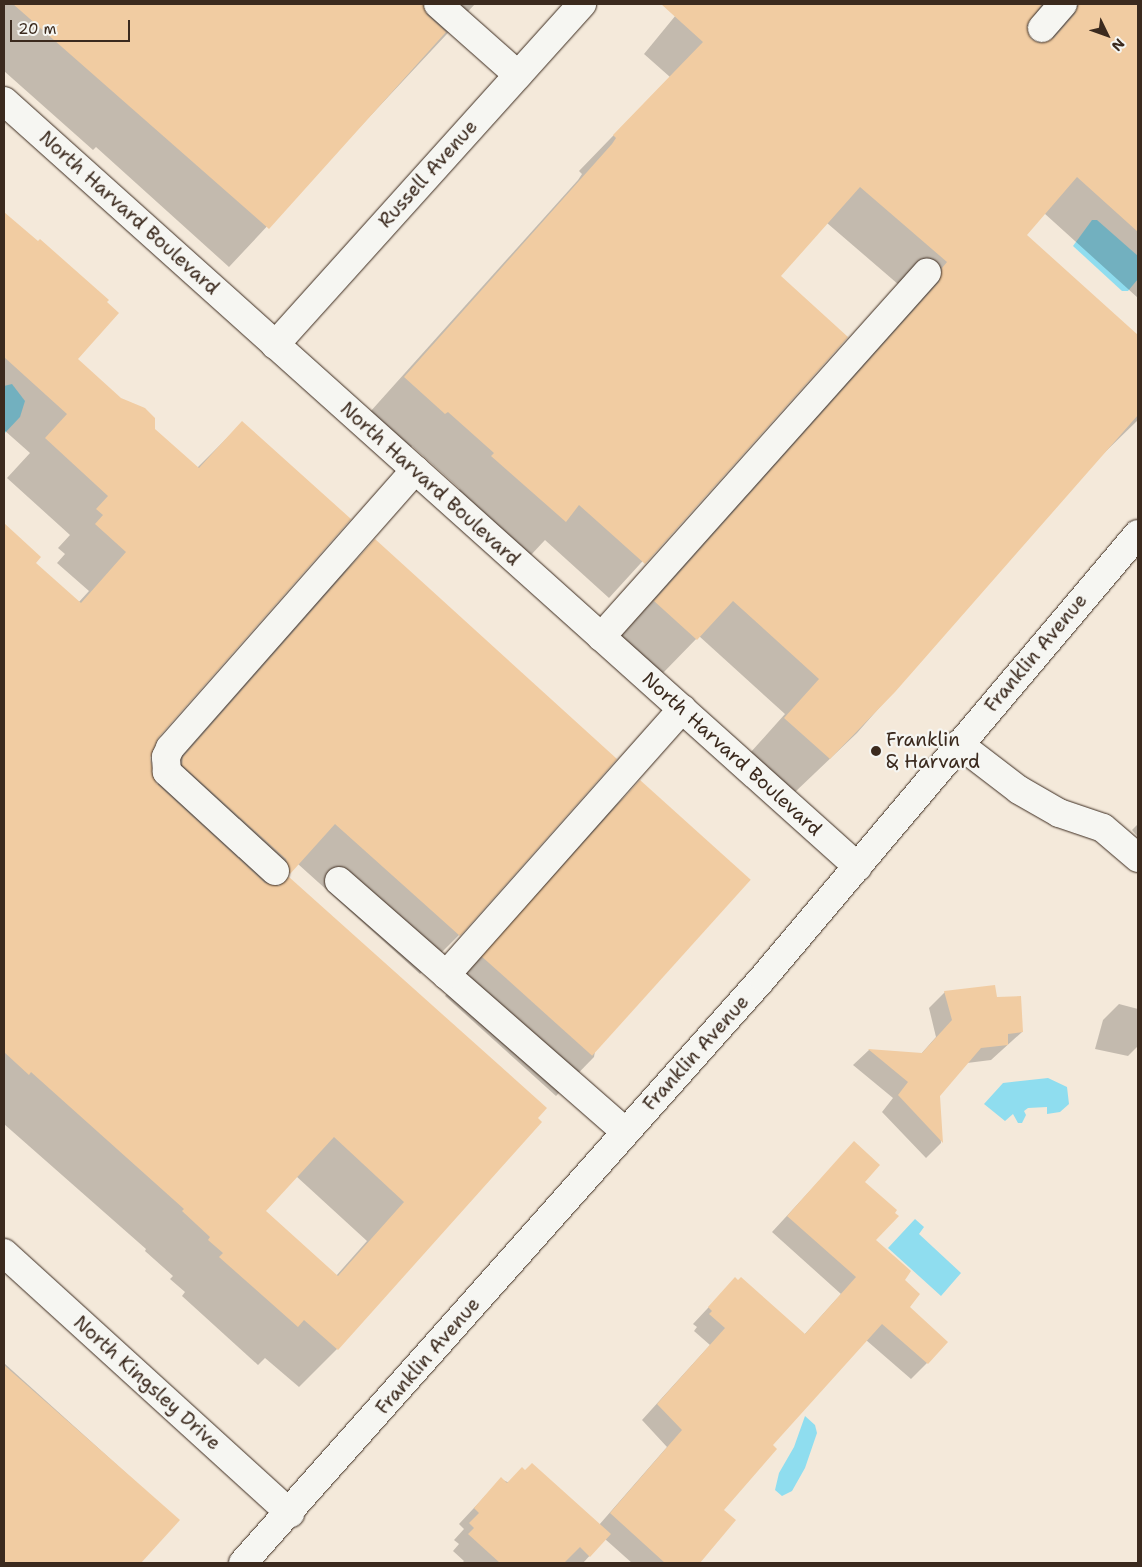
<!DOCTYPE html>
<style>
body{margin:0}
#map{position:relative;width:1142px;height:1567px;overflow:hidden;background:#f4e9da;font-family:"Shantell Sans",sans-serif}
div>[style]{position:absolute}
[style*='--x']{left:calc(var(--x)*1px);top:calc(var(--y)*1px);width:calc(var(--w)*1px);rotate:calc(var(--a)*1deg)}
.water>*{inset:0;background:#8fddef}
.shadow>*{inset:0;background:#0003}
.building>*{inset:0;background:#f1cca2;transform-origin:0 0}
.roads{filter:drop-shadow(0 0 1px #3b2a1e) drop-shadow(0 0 1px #3b2a1e)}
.minor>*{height:28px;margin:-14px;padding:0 14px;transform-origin:14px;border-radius:14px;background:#f6f6f2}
.dots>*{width:14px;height:14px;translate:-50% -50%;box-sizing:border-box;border:2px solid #f6f6f2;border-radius:50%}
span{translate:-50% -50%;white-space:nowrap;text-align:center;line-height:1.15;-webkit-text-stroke:4.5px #f6f6f2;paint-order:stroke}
.street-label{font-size:19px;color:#3b2a1e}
.poi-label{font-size:19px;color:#3b2a1e}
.left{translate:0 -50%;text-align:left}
.frame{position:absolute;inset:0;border:5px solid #3b2a1e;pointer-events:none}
.north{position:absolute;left:1082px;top:10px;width:50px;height:50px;-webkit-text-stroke:4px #f6f6f2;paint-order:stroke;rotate:132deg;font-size:14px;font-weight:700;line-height:20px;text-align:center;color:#3b2a1e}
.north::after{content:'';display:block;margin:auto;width:18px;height:22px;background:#3b2a1e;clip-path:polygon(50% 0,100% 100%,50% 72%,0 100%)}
.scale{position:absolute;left:10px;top:20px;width:120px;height:22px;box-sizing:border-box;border:2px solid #3b2a1e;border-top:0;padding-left:6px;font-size:15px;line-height:18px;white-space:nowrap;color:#3b2a1e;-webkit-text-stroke:4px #f6f6f2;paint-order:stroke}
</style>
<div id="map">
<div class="water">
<div style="clip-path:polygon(1092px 220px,1097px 220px,1138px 256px,1138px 279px,1128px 291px,1122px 291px,1073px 246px)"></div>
<div style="clip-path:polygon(12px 384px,25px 401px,20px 417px,4px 434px,4px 386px)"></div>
<div style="clip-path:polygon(1048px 1078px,1067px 1087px,1069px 1104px,1060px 1112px,1047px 1114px,1047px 1107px,1028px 1108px,1024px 1111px,1026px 1115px,1022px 1123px,1018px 1123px,1013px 1114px,1005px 1121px,984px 1104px,1003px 1083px)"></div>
<div style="clip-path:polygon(915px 1219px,924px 1227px,919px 1234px,961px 1273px,941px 1296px,888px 1248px)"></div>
<div style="clip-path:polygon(805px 1416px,815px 1425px,817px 1433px,805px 1468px,792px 1491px,782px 1496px,775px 1490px,779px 1473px,794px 1447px)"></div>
</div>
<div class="shadow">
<div style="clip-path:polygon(4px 4px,475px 4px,229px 267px,96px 147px,93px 150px,4px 71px)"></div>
<div style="clip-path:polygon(evenodd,685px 4px,1138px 4px,1138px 298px,1044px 213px,1025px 235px,1138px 337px,1138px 420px,1101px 456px,857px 733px,794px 793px,750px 753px,785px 714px,699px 636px,662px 674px,620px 637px,904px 318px,908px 304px,913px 297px,827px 223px,779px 276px,847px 337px,609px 598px,545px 540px,530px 556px,457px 491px,460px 489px,412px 446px,410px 448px,370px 412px,578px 180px,582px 174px,579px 171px,670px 77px,644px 54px,685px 4px,1031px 23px,1044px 34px,1042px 43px,1031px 41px,1026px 33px,1028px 24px,1031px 23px)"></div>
<div style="clip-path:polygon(evenodd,4px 214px,37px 243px,77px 360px,197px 468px,242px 423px,157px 737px,150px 751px,150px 774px,156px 786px,336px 580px,375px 541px,615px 759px,459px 935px,420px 974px,298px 864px,276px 887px,545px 1108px,337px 1349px,299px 1387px,265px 1358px,258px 1365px,182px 1296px,185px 1292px,170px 1279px,173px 1276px,145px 1251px,146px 1249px,4px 1124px,4px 541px,34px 563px,78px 603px,89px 591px,57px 563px,65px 554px,58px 548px,70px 535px,7px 478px,30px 453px,4px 430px,4px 214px,296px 1176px,367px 1241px,336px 1276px,265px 1211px,296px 1176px)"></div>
<div style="clip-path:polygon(640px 782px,594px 1057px,556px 1096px,445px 996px,601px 820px)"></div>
<div style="clip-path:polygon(1138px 824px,1138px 837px,1132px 830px)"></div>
<div style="clip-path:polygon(945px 992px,995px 999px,1022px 1032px,991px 1060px,967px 1063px,939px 1095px,941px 1143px,926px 1158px,882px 1112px,893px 1098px,853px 1065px,869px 1050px,921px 1054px,936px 1037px,929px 1008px)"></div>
<div style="clip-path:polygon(1119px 1004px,1138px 1009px,1138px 1046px,1128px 1056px,1095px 1049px,1103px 1020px)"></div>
<div style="clip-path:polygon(854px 1143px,874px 1240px,903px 1280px,908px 1307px,946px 1342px,927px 1363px,911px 1379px,866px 1340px,771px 1445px,723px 1510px,734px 1520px,698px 1563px,632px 1563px,605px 1539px,583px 1563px,462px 1563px,464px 1561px,453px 1551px,459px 1544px,454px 1540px,464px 1529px,459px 1524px,501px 1479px,599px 1525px,667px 1447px,642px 1420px,710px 1345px,694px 1331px,697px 1327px,693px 1324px,735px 1279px,804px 1335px,841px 1294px,772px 1232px)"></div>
<div style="clip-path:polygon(4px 1363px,178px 1520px,139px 1563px,4px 1563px)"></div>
</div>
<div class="building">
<div style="clip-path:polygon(13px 4px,423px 4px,427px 15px,446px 32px,269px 229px)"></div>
<div style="clip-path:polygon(661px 4px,1042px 4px,1027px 25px,1031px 39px,1039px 43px,1054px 38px,1075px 14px,1078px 4px,1138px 4px,1138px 232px,1077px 177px,1027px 235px,1138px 335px,1138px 415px,895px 692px,830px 759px,784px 718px,819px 679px,733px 601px,697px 640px,654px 601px,939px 282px,942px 268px,947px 262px,860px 187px,781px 276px,848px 337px,645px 564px,579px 505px,566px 522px,491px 456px,494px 453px,448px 412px,445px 414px,404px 377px,612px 144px,616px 138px,613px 135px,703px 42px)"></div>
<div style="clip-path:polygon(evenodd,4px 212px,38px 241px,40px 239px,109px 300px,107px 302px,119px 313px,78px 359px,121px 398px,145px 408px,155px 418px,155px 429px,199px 468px,242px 421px,351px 519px,158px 738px,150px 758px,156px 783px,265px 883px,279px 886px,289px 877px,547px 1108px,538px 1118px,542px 1122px,338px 1350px,304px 1320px,298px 1327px,219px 1257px,223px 1253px,208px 1240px,210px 1237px,182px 1211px,184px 1209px,31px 1072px,29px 1075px,4px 1052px,4px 523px,41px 557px,36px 563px,81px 603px,126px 552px,95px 524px,103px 515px,96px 509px,108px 496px,45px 438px,67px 414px,4px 357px,4px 212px,334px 1137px,404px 1202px,338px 1276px,266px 1211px,334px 1137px)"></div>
<div style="clip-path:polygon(375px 539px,617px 759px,460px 936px,335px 824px,290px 874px,286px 859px,182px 765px,183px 757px)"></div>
<div style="left:640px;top:780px;width:149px;height:237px;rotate:42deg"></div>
<div style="clip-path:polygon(995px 985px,997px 997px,1021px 996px,1023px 1032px,1008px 1034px,1008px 1045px,981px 1048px,940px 1096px,943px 1143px,898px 1095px,908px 1082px,868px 1049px,922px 1053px,952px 1020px,944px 991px)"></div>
<div style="clip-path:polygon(854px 1141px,880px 1165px,865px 1182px,897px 1210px,895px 1213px,899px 1216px,876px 1240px,911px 1271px,905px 1280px,920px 1294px,910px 1307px,948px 1342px,928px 1364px,882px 1324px,773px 1445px,777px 1449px,724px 1510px,736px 1520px,700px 1563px,665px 1563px,610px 1513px,682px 1430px,657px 1404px,725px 1328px,709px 1314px,712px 1311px,708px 1307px,735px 1277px,738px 1280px,741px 1277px,805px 1334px,856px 1277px,787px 1216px)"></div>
<div style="clip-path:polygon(4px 1365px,180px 1520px,141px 1563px,4px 1563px)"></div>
<div style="clip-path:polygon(532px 1463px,611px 1534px,590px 1557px,580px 1547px,564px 1563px,500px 1563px,468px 1534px,474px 1528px,469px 1523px,479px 1513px,474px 1508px,501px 1477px,507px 1483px,522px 1467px,525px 1470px)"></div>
</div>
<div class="roads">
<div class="minor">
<div style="--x:438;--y:4;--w:107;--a:41.6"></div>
<div style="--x:1042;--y:28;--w:32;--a:-49"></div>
<div style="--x:4;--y:101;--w:1147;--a:41.89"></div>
<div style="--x:275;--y:345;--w:459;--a:-48"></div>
<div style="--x:601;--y:637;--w:489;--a:-48.2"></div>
<div style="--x:959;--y:744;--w:76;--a:37.5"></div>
<div style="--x:1019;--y:790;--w:46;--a:29.9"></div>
<div style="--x:1059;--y:813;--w:46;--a:18.8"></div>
<div style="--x:1103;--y:828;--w:46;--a:40.6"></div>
<div style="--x:275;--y:871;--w:147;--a:-137.5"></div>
<div style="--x:167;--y:772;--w:15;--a:-94"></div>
<div style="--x:166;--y:757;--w:10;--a:-66"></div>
<div style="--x:170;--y:748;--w:371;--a:-48.6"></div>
<div style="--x:339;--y:881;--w:381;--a:41.2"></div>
<div style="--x:446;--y:975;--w:356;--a:-48.4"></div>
<div style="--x:4;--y:1253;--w:387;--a:42.3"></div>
<div style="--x:243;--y:1563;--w:783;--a:-48.37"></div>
<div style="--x:763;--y:978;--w:581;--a:-49.82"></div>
</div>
</div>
<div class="dots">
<div style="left:876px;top:751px;background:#3b2a1e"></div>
</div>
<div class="street-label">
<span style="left:428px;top:174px;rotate:-48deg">Russell Avenue</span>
<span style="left:129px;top:213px;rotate:42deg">North Harvard Boulevard</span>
<span style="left:430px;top:484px;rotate:42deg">North Harvard Boulevard</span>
<span style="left:1036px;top:653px;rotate:-50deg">Franklin Avenue</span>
<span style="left:732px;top:754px;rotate:42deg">North Harvard Boulevard</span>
<span style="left:696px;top:1053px;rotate:-48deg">Franklin Avenue</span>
<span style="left:428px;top:1356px;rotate:-49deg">Franklin Avenue</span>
<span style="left:147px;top:1383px;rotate:42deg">North Kingsley Drive</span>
</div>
<div class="poi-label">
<span class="left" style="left:886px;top:751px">Franklin<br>&amp; Harvard</span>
</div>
<div class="frame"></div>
<div class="north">N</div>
<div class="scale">20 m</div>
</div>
